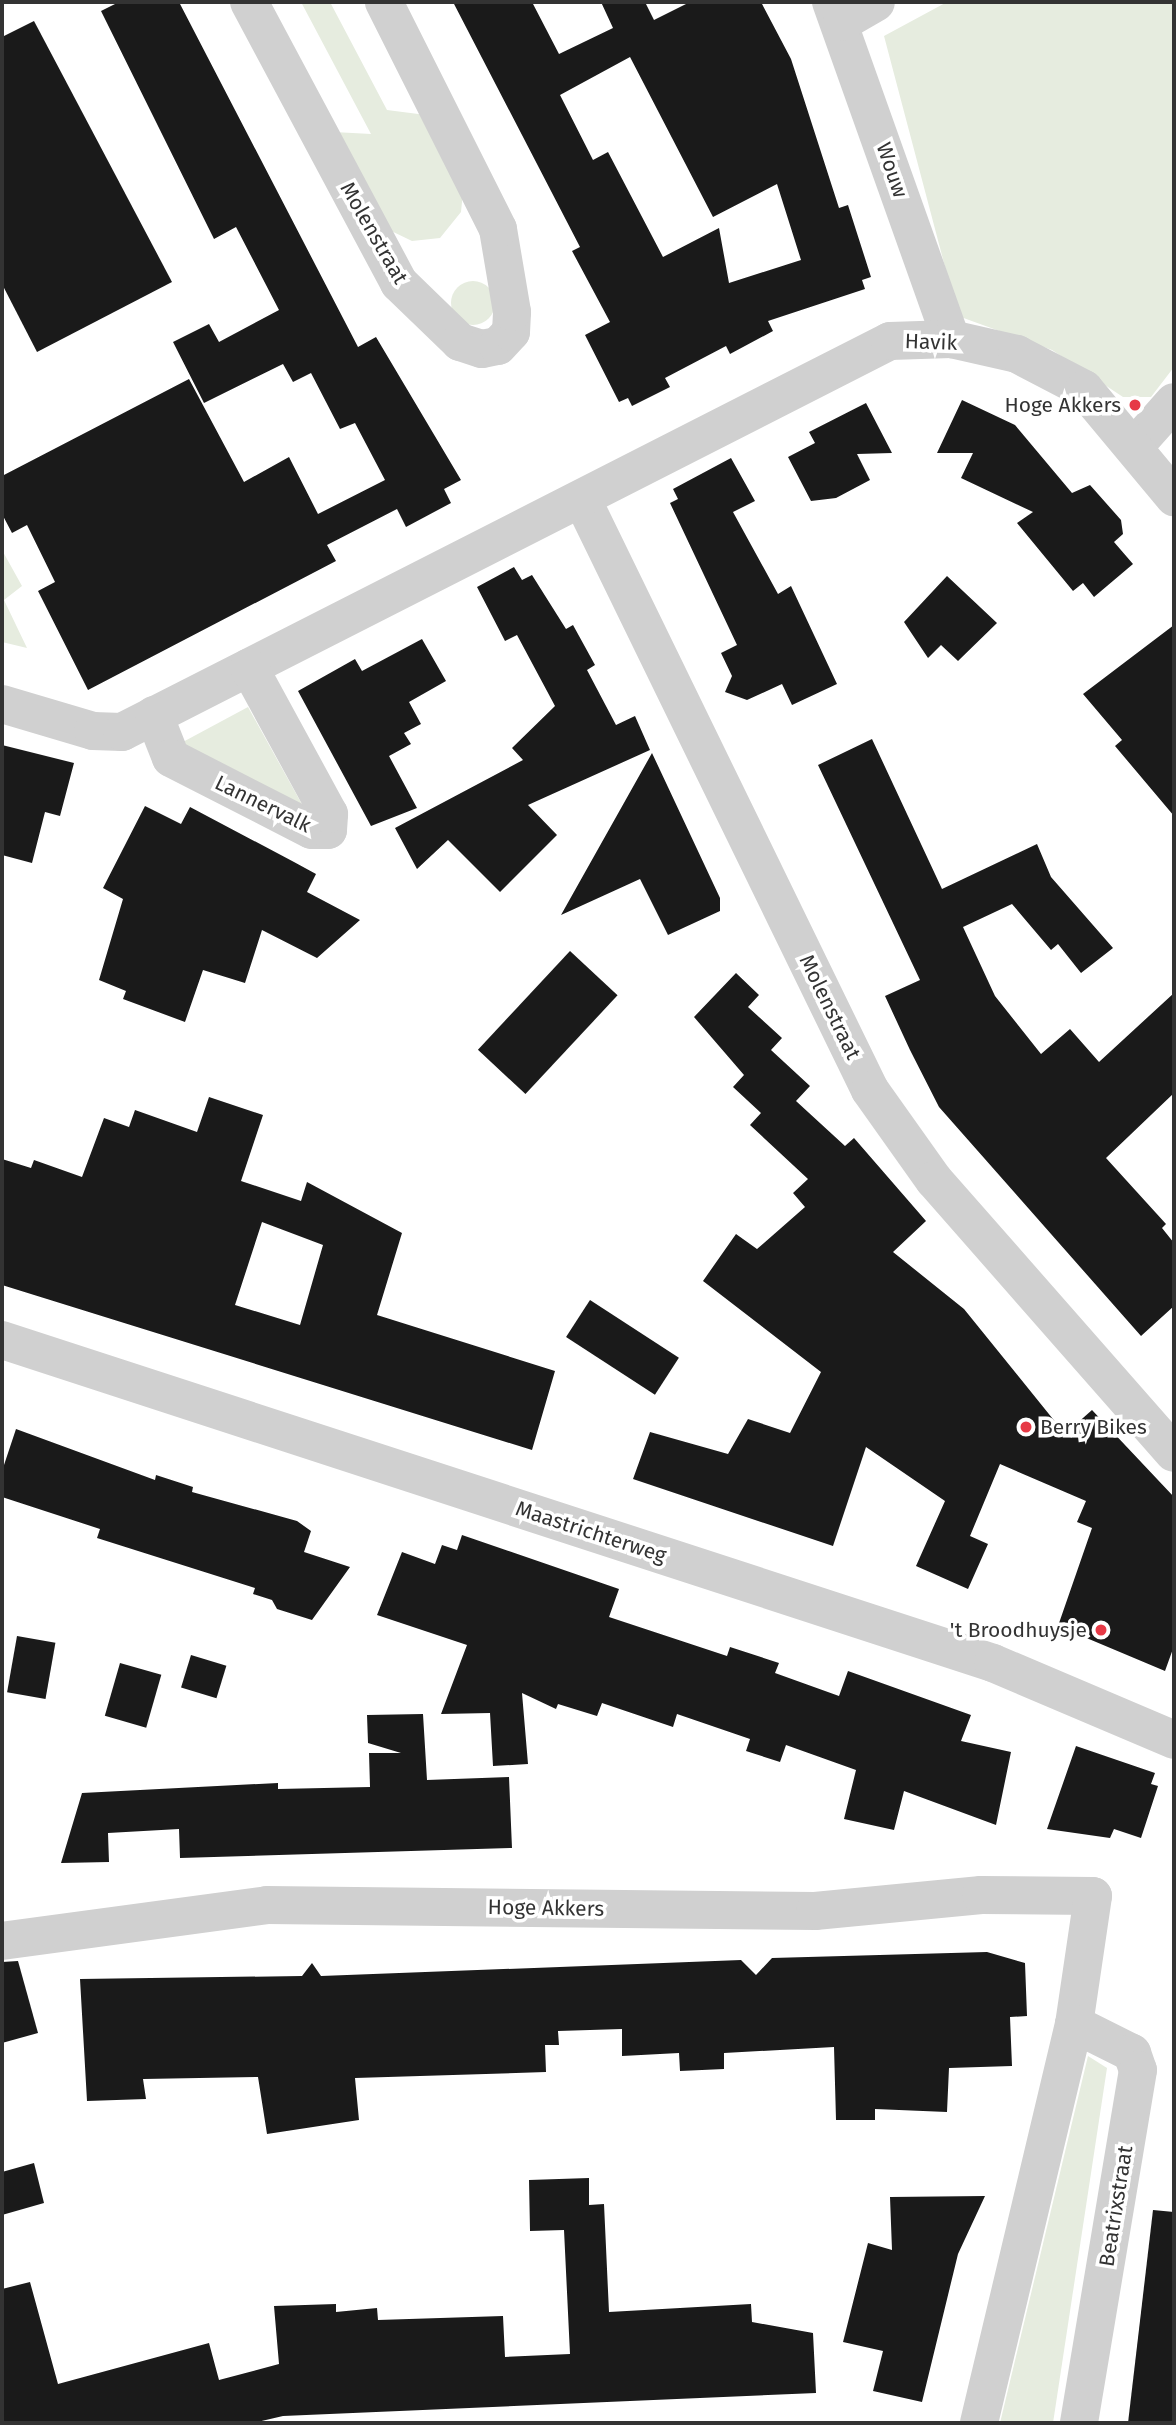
<!DOCTYPE html>
<style>
body{margin:0}
#map{position:relative;width:1176px;height:2425px;overflow:hidden;background:#fff;font-family:"Fira Sans",sans-serif}
div>[style]{position:absolute}
[style*='--x']{left:calc(var(--x)*1px);top:calc(var(--y)*1px);width:calc(var(--w)*1px);rotate:calc(var(--a)*1deg)}
.green>*{inset:0;background:#e6ecdf}
.round{border-radius:50%}
.building>*{inset:0;background:#1a1a1a;transform-origin:0 0}
.minor>*{height:38px;margin:-19px;padding:0 19px;transform-origin:19px;border-radius:19px;background:#d0d0d0}
.dots>*{width:19px;height:19px;translate:-50% -50%;box-sizing:border-box;border:4px solid #fff;border-radius:50%}
span{translate:-50% -50%;white-space:nowrap;text-align:center;line-height:1.15;-webkit-text-stroke:7px #fff;paint-order:stroke}
.street-label{font-size:21px;color:#333}
.poi-label{font-size:21px;color:#333}
.right{translate:-100% -50%;text-align:right}
.left{translate:0 -50%;text-align:left}
.frame{position:absolute;inset:0;border:4px solid #333;pointer-events:none}
</style>
<div id="map">
<div class="green">
<div style="clip-path:polygon(301px 2px,330px 2px,387px 110px,426px 115px,463px 192px,461px 212px,440px 238px,412px 241px,383px 227px,334px 132px,371px 134px)"></div>
<div style="clip-path:polygon(947px 2px,1174px 2px,1174px 367px,1151px 397px,1123px 397px,1052px 350px,958px 316px,884px 36px)"></div>
<div class="round" style="left:451px;top:281px;width:44px;height:44px"></div>
<div style="clip-path:polygon(2px 550px,22px 586px,4px 600px,27px 648px,2px 642px)"></div>
<div style="clip-path:polygon(248px 707px,304px 808px,181px 743px)"></div>
<div style="clip-path:polygon(1088px 2056px,1107px 2068px,1053px 2423px,1000px 2423px)"></div>
</div>
<div class="building">
<div style="clip-path:polygon(119px 2px,179px 2px,358px 347px,376px 337px,461px 480px,444px 489px,451px 503px,406px 527px,397px 509px,327px 545px,336px 561px,88px 690px,38px 591px,55px 582px,27px 525px,12px 533px,2px 514px,2px 476px,189px 379px,244px 482px,289px 457px,318px 514px,385px 480px,355px 423px,340px 429px,311px 373px,293px 382px,283px 364px,204px 403px,173px 342px,209px 324px,219px 342px,279px 310px,236px 227px,214px 239px,101px 11px)"></div>
<div style="clip-path:polygon(evenodd,453px 2px,532px 2px,559px 54px,613px 28px,601px 2px,645px 2px,654px 20px,690px 2px,761px 2px,791px 59px,839px 208px,848px 205px,871px 277px,862px 280px,865px 289px,768px 321px,773px 331px,730px 354px,726px 346px,665px 378px,670px 387px,632px 406px,628px 398px,619px 402px,585px 335px,610px 322px,572px 251px,580px 247px,453px 2px,630px 57px,713px 217px,777px 184px,801px 260px,729px 283px,719px 228px,663px 257px,608px 152px,593px 160px,560px 95px,630px 57px)"></div>
<div style="clip-path:polygon(34px 21px,172px 282px,37px 352px,2px 284px,2px 37px)"></div>
<div style="clip-path:polygon(962px 400px,1015px 425px,1072px 493px,1090px 485px,1121px 520px,1123px 534px,1114px 542px,1133px 564px,1094px 597px,1083px 583px,1073px 591px,1017px 523px,1033px 512px,961px 478px,973px 453px,937px 453px)"></div>
<div style="clip-path:polygon(866px 403px,892px 453px,857px 454px,870px 480px,836px 498px,811px 501px,788px 457px,815px 443px,809px 432px)"></div>
<div style="clip-path:polygon(731px 458px,755px 501px,733px 512px,778px 594px,791px 586px,837px 684px,792px 705px,782px 684px,747px 700px,725px 692px,732px 676px,721px 653px,737px 645px,670px 503px,678px 499px,673px 489px)"></div>
<div style="clip-path:polygon(514px 567px,522px 580px,532px 575px,566px 629px,573px 625px,595px 665px,587px 670px,616px 725px,635px 716px,650px 750px,528px 805px,557px 835px,500px 892px,448px 840px,417px 869px,395px 828px,523px 760px,512px 748px,555px 706px,517px 635px,505px 641px,477px 587px)"></div>
<div style="clip-path:polygon(947px 576px,997px 623px,958px 661px,941px 645px,928px 658px,904px 622px)"></div>
<div style="clip-path:polygon(1174px 625px,1174px 816px,1115px 746px,1122px 740px,1083px 694px)"></div>
<div style="clip-path:polygon(422px 639px,446px 681px,409px 702px,421px 724px,404px 733px,411px 744px,389px 756px,417px 808px,371px 826px,298px 691px,355px 659px,362px 671px)"></div>
<div style="clip-path:polygon(872px 739px,942px 889px,1037px 844px,1051px 877px,1113px 948px,1081px 973px,1058px 944px,1051px 950px,1012px 904px,963px 927px,995px 996px,1041px 1054px,1070px 1029px,1099px 1062px,1174px 993px,1174px 1093px,1106px 1158px,1166px 1224px,1162px 1228px,1174px 1243px,1174px 1306px,1141px 1336px,939px 1107px,910px 1050px,885px 996px,920px 980px,818px 765px)"></div>
<div style="clip-path:polygon(2px 745px,74px 763px,60px 816px,45px 812px,32px 863px,2px 855px)"></div>
<div style="clip-path:polygon(652px 753px,720px 898px,720px 911px,668px 935px,640px 879px,561px 915px)"></div>
<div style="clip-path:polygon(145px 806px,181px 824px,190px 807px,294px 862px,316px 874px,307px 892px,360px 920px,317px 958px,262px 930px,245px 983px,203px 970px,185px 1022px,123px 999px,126px 991px,99px 980px,123px 899px,103px 888px)"></div>
<div style="left:570px;top:951px;width:65px;height:135px;rotate:43deg"></div>
<div style="clip-path:polygon(736px 973px,759px 995px,748px 1007px,782px 1038px,771px 1050px,810px 1086px,796px 1101px,845px 1146px,854px 1138px,926px 1221px,893px 1252px,964px 1309px,1065px 1434px,1092px 1410px,1174px 1497px,1174px 1646px,1165px 1671px,1058px 1626px,1092px 1528px,1077px 1522px,1086px 1501px,1000px 1464px,970px 1536px,988px 1544px,968px 1589px,916px 1566px,945px 1501px,866px 1447px,833px 1546px,633px 1479px,650px 1432px,728px 1454px,748px 1419px,790px 1433px,821px 1372px,703px 1281px,736px 1234px,757px 1249px,805px 1207px,793px 1193px,808px 1179px,750px 1125px,761px 1113px,733px 1087px,744px 1075px,694px 1017px)"></div>
<div style="clip-path:polygon(evenodd,209px 1097px,263px 1115px,241px 1181px,301px 1201px,307px 1182px,402px 1233px,377px 1315px,555px 1371px,532px 1450px,2px 1285px,2px 1159px,31px 1168px,34px 1160px,82px 1177px,104px 1118px,129px 1127px,135px 1110px,197px 1132px,209px 1097px,262px 1222px,323px 1245px,300px 1325px,235px 1305px,262px 1222px)"></div>
<div style="left:590px;top:1300px;width:106px;height:44px;rotate:33deg"></div>
<div style="clip-path:polygon(16px 1429px,155px 1480px,156px 1475px,193px 1487px,192px 1492px,297px 1521px,311px 1531px,304px 1552px,350px 1567px,312px 1620px,277px 1609px,272px 1600px,253px 1594px,255px 1588px,97px 1538px,100px 1529px,2px 1497px,2px 1471px)"></div>
<div style="clip-path:polygon(462px 1535px,619px 1589px,609px 1617px,727px 1656px,730px 1647px,779px 1663px,775px 1673px,839px 1696px,848px 1671px,971px 1715px,961px 1741px,1011px 1752px,996px 1825px,904px 1791px,894px 1830px,844px 1819px,856px 1770px,786px 1745px,780px 1762px,746px 1751px,750px 1739px,677px 1714px,673px 1727px,602px 1703px,597px 1716px,558px 1704px,556px 1709px,522px 1693px,528px 1764px,493px 1766px,490px 1713px,441px 1714px,467px 1645px,377px 1615px,402px 1552px,435px 1564px,442px 1545px,457px 1550px)"></div>
<div style="left:17px;top:1636px;width:39px;height:57px;rotate:10deg"></div>
<div style="left:191px;top:1655px;width:37px;height:34px;rotate:17deg"></div>
<div style="left:120px;top:1663px;width:43px;height:55px;rotate:16deg"></div>
<div style="clip-path:polygon(423px 1714px,427px 1780px,509px 1777px,512px 1848px,180px 1858px,179px 1829px,108px 1833px,109px 1862px,61px 1863px,82px 1793px,278px 1783px,278px 1789px,370px 1787px,369px 1753px,401px 1753px,368px 1743px,367px 1715px)"></div>
<div style="clip-path:polygon(1076px 1746px,1155px 1773px,1151px 1784px,1158px 1786px,1141px 1838px,1114px 1829px,1110px 1838px,1047px 1829px)"></div>
<div style="clip-path:polygon(987px 1952px,1025px 1963px,1027px 2016px,1010px 2017px,1012px 2066px,949px 2068px,947px 2112px,875px 2109px,875px 2120px,836px 2120px,834px 2047px,724px 2053px,724px 2069px,680px 2071px,679px 2053px,622px 2056px,622px 2029px,558px 2031px,559px 2045px,545px 2045px,546px 2072px,355px 2078px,359px 2120px,267px 2134px,258px 2077px,143px 2079px,146px 2099px,87px 2101px,80px 1979px,302px 1976px,312px 1963px,321px 1976px,741px 1960px,756px 1975px,772px 1958px)"></div>
<div style="clip-path:polygon(18px 1961px,38px 2033px,2px 2043px,2px 1962px)"></div>
<div style="clip-path:polygon(34px 2163px,44px 2203px,2px 2215px,2px 2172px)"></div>
<div style="clip-path:polygon(589px 2178px,589px 2205px,604px 2204px,609px 2312px,751px 2304px,752px 2322px,813px 2333px,816px 2393px,283px 2416px,253px 2423px,2px 2423px,2px 2289px,30px 2282px,58px 2384px,209px 2343px,219px 2380px,279px 2364px,274px 2306px,336px 2304px,336px 2312px,377px 2308px,378px 2320px,503px 2316px,505px 2357px,570px 2354px,564px 2230px,530px 2231px,529px 2180px)"></div>
<div style="clip-path:polygon(985px 2196px,958px 2254px,922px 2402px,873px 2391px,883px 2351px,843px 2342px,868px 2243px,892px 2250px,890px 2197px)"></div>
<div style="clip-path:polygon(1153px 2210px,1174px 2212px,1174px 2423px,1128px 2423px)"></div>
</div>
<div class="minor">
<div style="--x:249;--y:2;--w:319;--a:61.9"></div>
<div style="--x:399;--y:283;--w:85;--a:44"></div>
<div style="--x:460;--y:342;--w:23;--a:18"></div>
<div style="--x:482;--y:349;--w:16;--a:-11"></div>
<div style="--x:498;--y:346;--w:19;--a:-47"></div>
<div style="--x:511;--y:332;--w:20;--a:-87"></div>
<div style="--x:512;--y:312;--w:84;--a:-99.6"></div>
<div style="--x:498;--y:229;--w:254;--a:-116.7"></div>
<div style="--x:831;--y:2;--w:358;--a:70.4"></div>
<div style="--x:842;--y:22;--w:39;--a:-30"></div>
<div style="--x:1134;--y:447;--w:60;--a:-48.4"></div>
<div style="--x:582;--y:499;--w:657;--a:64.02"></div>
<div style="--x:870;--y:1090;--w:110;--a:54.6"></div>
<div style="--x:934;--y:1180;--w:363;--a:48.7"></div>
<div style="--x:2;--y:704;--w:95;--a:16.5"></div>
<div style="--x:93;--y:731;--w:29;--a:2"></div>
<div style="--x:122;--y:732;--w:862;--a:-26.98"></div>
<div style="--x:890;--y:341;--w:61;--a:-1.9"></div>
<div style="--x:951;--y:339;--w:68;--a:12.8"></div>
<div style="--x:1017;--y:354;--w:76;--a:27.6"></div>
<div style="--x:1084;--y:389;--w:141;--a:50.2"></div>
<div style="--x:154;--y:715;--w:46;--a:68.4"></div>
<div style="--x:171;--y:758;--w:158;--a:27.1"></div>
<div style="--x:312;--y:830;--w:16;--a:0"></div>
<div style="--x:328;--y:830;--w:16;--a:-86"></div>
<div style="--x:329;--y:814;--w:167;--a:-118.6"></div>
<div style="--x:2;--y:1340;--w:1042;--a:18.05"></div>
<div style="--x:993;--y:1663;--w:197;--a:23"></div>
<div style="--x:2;--y:1941;--w:267;--a:-7.7"></div>
<div style="--x:267;--y:1905;--w:548;--a:0.63"></div>
<div style="--x:815;--y:1911;--w:167;--a:-5.5"></div>
<div style="--x:981;--y:1895;--w:112;--a:0.5"></div>
<div style="--x:1093;--y:1896;--w:129;--a:98.4"></div>
<div style="--x:1074;--y:2024;--w:410;--a:103.4"></div>
<div style="--x:1074;--y:2024;--w:65;--a:26.6"></div>
<div style="--x:1132;--y:2053;--w:18;--a:71"></div>
<div style="--x:1138;--y:2070;--w:358;--a:99.5"></div>
</div>
<div class="dots">
<div style="left:1135px;top:405px;background:#e63946"></div>
<div style="left:1026px;top:1427px;background:#e63946"></div>
<div style="left:1101px;top:1630px;background:#e63946"></div>
</div>
<div class="street-label">
<span style="left:892px;top:170px;rotate:71deg">Wouw</span>
<span style="left:374px;top:233px;rotate:60deg">Molenstraat</span>
<span style="left:931px;top:342px;rotate:2deg">Havik</span>
<span style="left:263px;top:804px;rotate:26deg">Lannervalk</span>
<span style="left:830px;top:1007px;rotate:64deg">Molenstraat</span>
<span style="left:591px;top:1532px;rotate:18deg">Maastrichterweg</span>
<span style="left:546px;top:1908px;rotate:1deg">Hoge Akkers</span>
<span style="left:1116px;top:2206px;rotate:-81deg">Beatrixstraat</span>
</div>
<div class="poi-label">
<span class="right" style="left:1121px;top:405px">Hoge Akkers</span>
<span class="left" style="left:1040px;top:1427px">Berry Bikes</span>
<span class="right" style="left:1087px;top:1630px">'t Broodhuysje</span>
</div>
<div class="frame"></div>
</div>
